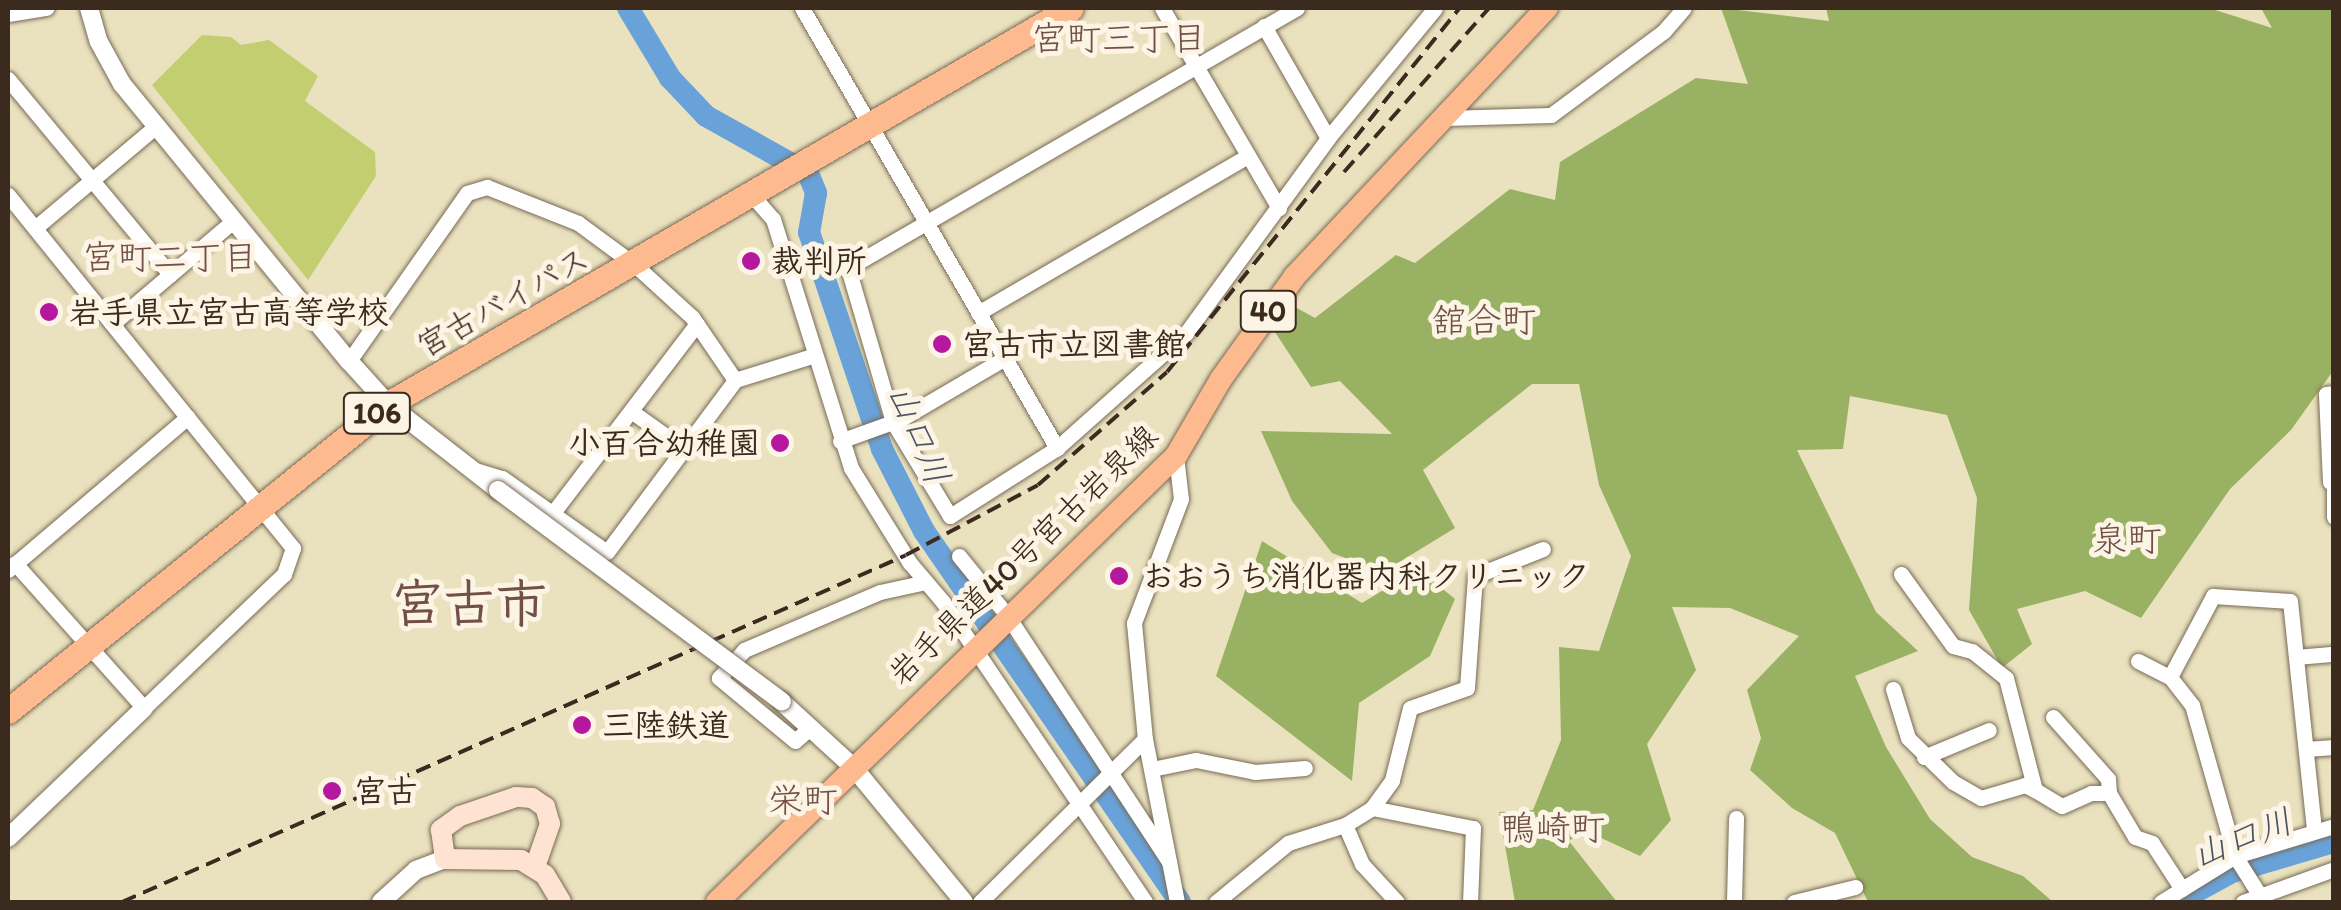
<!DOCTYPE html>
<meta charset="utf-8">
<style>
body{margin:0}
#map{position:relative;width:2341px;height:910px;overflow:hidden;background:#eae2bf;font-family:Itim,"Klee One",sans-serif}
div>[style]{position:absolute}
[style*='--x']{left:calc(var(--x)*1px);top:calc(var(--y)*1px);width:calc(var(--w)*1px);rotate:calc(var(--a)*1deg)}
.green>*{inset:0;background:#c2ce70}
.forest>*{inset:0;background:#99b162}
.river>*{height:22px;margin:-11px;padding:0 11px;transform-origin:11px;border-radius:11px;background:#69a2d8}
.roads{filter:drop-shadow(0 0 2px #786a56) drop-shadow(0 0 2px #786a56)}
.minor>*{height:15px;margin:-7.5px;padding:0 7.5px;transform-origin:7.5px;border-radius:7.5px;background:#fff}
.tertiary>*{height:18px;margin:-9px;padding:0 9px;transform-origin:9px;border-radius:9px;background:#fff}
.secondary>*{height:20px;margin:-10px;padding:0 10px;transform-origin:10px;border-radius:10px;background:#fee3d2}
.primary>*{height:22px;margin:-11px;padding:0 11px;transform-origin:11px;border-radius:11px;background:#fcba8e}
.trunk>*{height:25px;margin:-12.5px;padding:0 12.5px;transform-origin:12.5px;border-radius:12.5px;background:#fcba8e}
.rail>*{height:4px;margin-top:-2px;transform-origin:0;background:repeating-linear-gradient(90deg,#3b2a1e 0 15px,transparent 0 23px)}
.bridges{filter:drop-shadow(0 0 2px #786a56) drop-shadow(0 0 2px #786a56)}
.tertiary-bridge>*{height:18px;margin:-9px;padding:0 9px;transform-origin:9px;border-radius:9px;background:#fff}
.dots>*{width:28px;height:28px;translate:-50% -50%;box-sizing:border-box;border:5px solid #fcf5e5;border-radius:50%}
span{translate:-50% -50%;white-space:nowrap;text-align:center;line-height:1.15;-webkit-text-stroke:10px #fcf5e5;paint-order:stroke}
.shield-label span{padding:2px 8px;background:#fcf5e5;border:2px solid;border-radius:8px;-webkit-text-stroke-width:0}
.shield-label{font-size:30px;color:#3b2a1e;font-weight:700}
.poi-label{font-size:32px;color:#3b2a1e;font-weight:700}
.left{translate:0 -50%;text-align:left}
.right{translate:-100% -50%;text-align:right}
.street-label{font-size:32px;color:#3b2a1e}
.neighbourhood-label{font-size:35px;color:#725047}
.water-label{font-size:35px;color:#4b545f;font-style:italic}
.town-label{font-size:52px;color:#725047;font-weight:700}
.frame{position:absolute;inset:0;border:10px solid #3b2a1e;pointer-events:none}
</style>
<div id="map">
<div class="green">
<div style="clip-path:polygon(202px 35px,231px 37px,241px 45px,269px 40px,318px 76px,305px 101px,375px 152px,376px 176px,308px 280px,152px 85px)"></div>
</div>
<div class="forest">
<div style="clip-path:polygon(1721px 8px,1829px 21px,1826px 8px,2209px 8px,2272px 28px,2261px 8px,2333px 8px,2333px 371px,2291px 430px,2230px 489px,2141px 618px,2085px 591px,2017px 609px,2032px 644px,2002px 668px,1969px 610px,1977px 498px,1947px 415px,1850px 396px,1843px 449px,1797px 450px,1876px 612px,1918px 651px,1855px 676px,1886px 747px,1930px 819px,1972px 857px,2023px 876px,2053px 902px,1868px 902px,1835px 833px,1792px 808px,1750px 770px,1761px 738px,1747px 690px,1799px 636px,1730px 608px,1672px 607px,1696px 670px,1647px 744px,1671px 820px,1640px 856px,1584px 830px,1569px 841px,1617px 902px,1515px 902px,1499px 812px,1533px 810px,1561px 740px,1559px 647px,1599px 651px,1631px 556px,1599px 485px,1579px 384px,1532px 384px,1423px 470px,1455px 528px,1383px 572px,1332px 553px,1292px 501px,1261px 431px,1392px 434px,1340px 381px,1311px 387px,1271px 326px,1295px 307px,1315px 318px,1396px 255px,1415px 263px,1510px 189px,1555px 200px,1560px 162px,1696px 78px,1748px 84px)"></div>
<div style="clip-path:polygon(1262px 541px,1362px 603px,1418px 569px,1455px 599px,1430px 656px,1359px 703px,1352px 781px,1216px 676px)"></div>
</div>
<div class="river">
<div style="--x:628;--y:8;--w:82;--a:59"></div>
<div style="--x:670;--y:78;--w:52;--a:46.5"></div>
<div style="--x:706;--y:116;--w:117;--a:29.2"></div>
<div style="--x:808;--y:173;--w:22;--a:68"></div>
<div style="--x:816;--y:193;--w:40;--a:100"></div>
<div style="--x:809;--y:232;--w:229;--a:71.4"></div>
<div style="--x:882;--y:449;--w:92;--a:62.9"></div>
<div style="--x:924;--y:531;--w:451;--a:55.4"></div>
<div style="--x:2177;--y:902;--w:63;--a:-28.6"></div>
<div style="--x:2232;--y:872;--w:106;--a:-16.4"></div>
</div>
<div class="roads">
<div class="minor">
<div style="--x:802;--y:8;--w:509;--a:59.91"></div>
<div style="--x:1162;--y:8;--w:232;--a:59.7"></div>
<div style="--x:1297;--y:8;--w:519;--a:149.93"></div>
<div style="--x:848;--y:268;--w:160;--a:73.7"></div>
<div style="--x:893;--y:422;--w:110;--a:58.8"></div>
<div style="--x:950;--y:516;--w:127;--a:-32.4"></div>
<div style="--x:1057;--y:448;--w:173;--a:-41.7"></div>
<div style="--x:1186;--y:333;--w:241;--a:-53.9"></div>
<div style="--x:1328;--y:138;--w:168;--a:-50.5"></div>
<div style="--x:8;--y:14;--w:39;--a:-9"></div>
<div style="--x:1264;--y:26;--w:129;--a:60.3"></div>
<div style="--x:8;--y:79;--w:254;--a:50.3"></div>
<div style="--x:1444;--y:118;--w:107;--a:-1.6"></div>
<div style="--x:1551;--y:115;--w:141;--a:-36.6"></div>
<div style="--x:1664;--y:31;--w:30;--a:-49"></div>
<div style="--x:751;--y:194;--w:33;--a:49"></div>
<div style="--x:773;--y:219;--w:261;--a:72.6"></div>
<div style="--x:851;--y:468;--w:112;--a:58.2"></div>
<div style="--x:910;--y:563;--w:51;--a:49.8"></div>
<div style="--x:943;--y:602;--w:362;--a:56"></div>
<div style="--x:8;--y:195;--w:454;--a:51.1"></div>
<div style="--x:293;--y:548;--w:28;--a:109"></div>
<div style="--x:284;--y:574;--w:194;--a:136.3"></div>
<div style="--x:144;--y:708;--w:194;--a:-131.7"></div>
<div style="--x:35;--y:228;--w:158;--a:-40.1"></div>
<div style="--x:978;--y:313;--w:312;--a:-30.2"></div>
<div style="--x:112;--y:324;--w:159;--a:-40.4"></div>
<div style="--x:349;--y:361;--w:205;--a:-54.9"></div>
<div style="--x:467;--y:193;--w:21;--a:-17"></div>
<div style="--x:487;--y:187;--w:98;--a:21.6"></div>
<div style="--x:578;--y:223;--w:71;--a:36.4"></div>
<div style="--x:635;--y:265;--w:77;--a:42.4"></div>
<div style="--x:692;--y:317;--w:76;--a:55.7"></div>
<div style="--x:631;--y:411;--w:65;--a:35.6"></div>
<div style="--x:840;--y:441;--w:65;--a:-19.8"></div>
<div style="--x:901;--y:419;--w:121;--a:-30.4"></div>
<div style="--x:1176;--y:456;--w:43;--a:83.4"></div>
<div style="--x:1181;--y:499;--w:133;--a:110.8"></div>
<div style="--x:1134;--y:623;--w:117;--a:84.6"></div>
<div style="--x:1145;--y:739;--w:166;--a:78.9"></div>
<div style="--x:475;--y:470;--w:28;--a:17"></div>
<div style="--x:502;--y:478;--w:128;--a:35.2"></div>
<div style="--x:607;--y:552;--w:214;--a:-53.3"></div>
<div style="--x:735;--y:380;--w:81;--a:-17.3"></div>
<div style="--x:2330;--y:482;--w:88;--a:-92.6"></div>
<div style="--x:2326;--y:394;--w:8;--a:-7"></div>
<div style="--x:2334;--y:482;--w:35;--a:90"></div>
<div style="--x:552;--y:514;--w:239;--a:-52.7"></div>
<div style="--x:959;--y:556;--w:76;--a:50.9"></div>
<div style="--x:1007;--y:615;--w:295;--a:56.7"></div>
<div style="--x:8;--y:570;--w:236;--a:-40.4"></div>
<div style="--x:1901;--y:574;--w:89;--a:54.2"></div>
<div style="--x:1953;--y:646;--w:20;--a:15"></div>
<div style="--x:1972;--y:651;--w:43;--a:38.5"></div>
<div style="--x:2006;--y:678;--w:116;--a:75.5"></div>
<div style="--x:2035;--y:790;--w:31;--a:31"></div>
<div style="--x:2062;--y:806;--w:32;--a:-24"></div>
<div style="--x:2091;--y:793;--w:18;--a:0"></div>
<div style="--x:2109;--y:793;--w:51;--a:59.4"></div>
<div style="--x:2135;--y:837;--w:18;--a:19"></div>
<div style="--x:2152;--y:843;--w:55;--a:56.9"></div>
<div style="--x:2296;--y:657;--w:38;--a:-5"></div>
<div style="--x:2138;--y:661;--w:36;--a:27"></div>
<div style="--x:2170;--y:677;--w:36;--a:52"></div>
<div style="--x:2192;--y:705;--w:157;--a:74.1"></div>
<div style="--x:2235;--y:856;--w:54;--a:57.8"></div>
<div style="--x:2170;--y:677;--w:92;--a:-62"></div>
<div style="--x:2213;--y:596;--w:77;--a:3.7"></div>
<div style="--x:2290;--y:601;--w:228;--a:84"></div>
<div style="--x:1893;--y:689;--w:51;--a:73"></div>
<div style="--x:1908;--y:738;--w:63;--a:44.4"></div>
<div style="--x:1953;--y:782;--w:32;--a:30"></div>
<div style="--x:1981;--y:798;--w:46;--a:-16.5"></div>
<div style="--x:2025;--y:785;--w:11;--a:27"></div>
<div style="--x:2053;--y:717;--w:83;--a:48.4"></div>
<div style="--x:2108;--y:779;--w:14;--a:86"></div>
<div style="--x:811;--y:727;--w:21;--a:139"></div>
<div style="--x:795;--y:741;--w:99;--a:-140.3"></div>
<div style="--x:719;--y:678;--w:38;--a:-48"></div>
<div style="--x:744;--y:650;--w:148;--a:-23.1"></div>
<div style="--x:880;--y:592;--w:47;--a:-12.3"></div>
<div style="--x:2306;--y:749;--w:28;--a:-4"></div>
<div style="--x:1924;--y:757;--w:70;--a:-22.6"></div>
<div style="--x:1152;--y:769;--w:45;--a:-11.6"></div>
<div style="--x:1196;--y:760;--w:60;--a:11.5"></div>
<div style="--x:1255;--y:772;--w:50;--a:-4.6"></div>
<div style="--x:1372;--y:808;--w:34;--a:-54"></div>
<div style="--x:1392;--y:780;--w:74;--a:-76"></div>
<div style="--x:1410;--y:708;--w:60;--a:-19.3"></div>
<div style="--x:1467;--y:688;--w:112;--a:-85.9"></div>
<div style="--x:1475;--y:576;--w:73;--a:-21.7"></div>
<div style="--x:1345;--y:825;--w:32;--a:-32"></div>
<div style="--x:1372;--y:808;--w:103;--a:11.2"></div>
<div style="--x:1473;--y:828;--w:74;--a:92.3"></div>
<div style="--x:980;--y:902;--w:232;--a:-44.7"></div>
<div style="--x:1216;--y:902;--w:93;--a:-39.3"></div>
<div style="--x:1288;--y:843;--w:60;--a:-17.5"></div>
<div style="--x:1345;--y:825;--w:43;--a:66.4"></div>
<div style="--x:1362;--y:864;--w:52;--a:47.4"></div>
<div style="--x:1734;--y:902;--w:84;--a:-88.6"></div>
<div style="--x:1794;--y:902;--w:63;--a:-13.8"></div>
<div style="--x:2161;--y:902;--w:87;--a:-31.9"></div>
<div style="--x:2235;--y:856;--w:103;--a:-16.9"></div>
<div style="--x:2243;--y:902;--w:97;--a:-19.9"></div>
</div>
<div class="tertiary">
<div style="--x:89;--y:8;--w:35;--a:74"></div>
<div style="--x:99;--y:42;--w:48;--a:61.3"></div>
<div style="--x:122;--y:84;--w:358;--a:50.7"></div>
<div style="--x:349;--y:361;--w:58;--a:47.8"></div>
<div style="--x:388;--y:404;--w:140;--a:38"></div>
<div style="--x:782;--y:702;--w:98;--a:42.5"></div>
<div style="--x:854;--y:768;--w:173;--a:50.6"></div>
<div style="--x:8;--y:838;--w:188;--a:-43.7"></div>
<div style="--x:381;--y:902;--w:47;--a:-42.4"></div>
<div style="--x:416;--y:870;--w:31;--a:-21"></div>
</div>
<div class="secondary">
<div style="--x:535;--y:867;--w:46;--a:-70.8"></div>
<div style="--x:550;--y:824;--w:18;--a:-106"></div>
<div style="--x:545;--y:807;--w:16;--a:-145"></div>
<div style="--x:532;--y:798;--w:16;--a:-176"></div>
<div style="--x:516;--y:797;--w:59;--a:161.3"></div>
<div style="--x:460;--y:816;--w:24;--a:144"></div>
<div style="--x:441;--y:830;--w:29;--a:82"></div>
<div style="--x:445;--y:859;--w:76;--a:0.8"></div>
<div style="--x:521;--y:860;--w:28;--a:32"></div>
<div style="--x:545;--y:875;--w:31;--a:59"></div>
</div>
<div class="primary">
<div style="--x:717;--y:902;--w:640;--a:-44.18"></div>
<div style="--x:1176;--y:456;--w:89;--a:-59.7"></div>
<div style="--x:1221;--y:379;--w:127;--a:-54.3"></div>
<div style="--x:1295;--y:276;--w:368;--a:-46.8"></div>
</div>
<div class="trunk">
<div style="--x:8;--y:711;--w:489;--a:-38.9"></div>
<div style="--x:388;--y:404;--w:789;--a:-30.1"></div>
</div>
</div>
<div class="rail">
<div style="--x:1344;--y:172;--w:219;--a:-48.5"></div>
<div style="--x:122;--y:902;--w:857;--a:-23.87"></div>
<div style="--x:906;--y:555;--w:149;--a:-27.9"></div>
<div style="--x:1038;--y:485;--w:171;--a:-41.2"></div>
<div style="--x:1167;--y:372;--w:467;--a:-51.2"></div>
</div>
<div class="bridges">
<div class="tertiary-bridge">
<div style="--x:498;--y:490;--w:354;--a:36.7"></div>
</div>
</div>
<div class="dots">
<div style="left:751px;top:261px;background:#b5179e"></div>
<div style="left:49px;top:312px;background:#b5179e"></div>
<div style="left:942px;top:344px;background:#b5179e"></div>
<div style="left:780px;top:443px;background:#b5179e"></div>
<div style="left:1119px;top:576px;background:#b5179e"></div>
<div style="left:582px;top:725px;background:#b5179e"></div>
<div style="left:332px;top:791px;background:#b5179e"></div>
</div>
<div class="shield-label">
<span style="left:1268px;top:311px">40</span>
<span style="left:377px;top:413px">106</span>
</div>
<div class="poi-label">
<span class="left" style="left:771px;top:261px">裁判所</span>
<span class="left" style="left:69px;top:312px">岩手県立宮古高等学校</span>
<span class="left" style="left:962px;top:344px">宮古市立図書館</span>
<span class="right" style="left:760px;top:443px">小百合幼稚園</span>
<span class="left" style="left:1142px;top:576px">おおうち消化器内科クリニック</span>
<span class="left" style="left:602px;top:725px">三陸鉄道</span>
<span class="left" style="left:354px;top:791px">宮古</span>
</div>
<div class="street-label">
<span style="left:503px;top:302px;rotate:-29deg">宮古バイパス</span>
<span style="left:1023px;top:555px;rotate:-44deg">岩手県道40号宮古岩泉線</span>
</div>
<div class="neighbourhood-label">
<span style="left:1119px;top:38px">宮町三丁目</span>
<span style="left:170px;top:257px">宮町二丁目</span>
<span style="left:1484px;top:320px">舘合町</span>
<span style="left:2127px;top:539px">泉町</span>
<span style="left:803px;top:800px">栄町</span>
<span style="left:1553px;top:828px">鴨崎町</span>
</div>
<div class="water-label">
<span style="left:919px;top:434px;rotate:67deg">山口川</span>
<span style="left:2242px;top:838px;rotate:-21deg">山口川</span>
</div>
<div class="town-label">
<span style="left:469px;top:604px">宮古市</span>
</div>
<div class="frame"></div>
</div>
